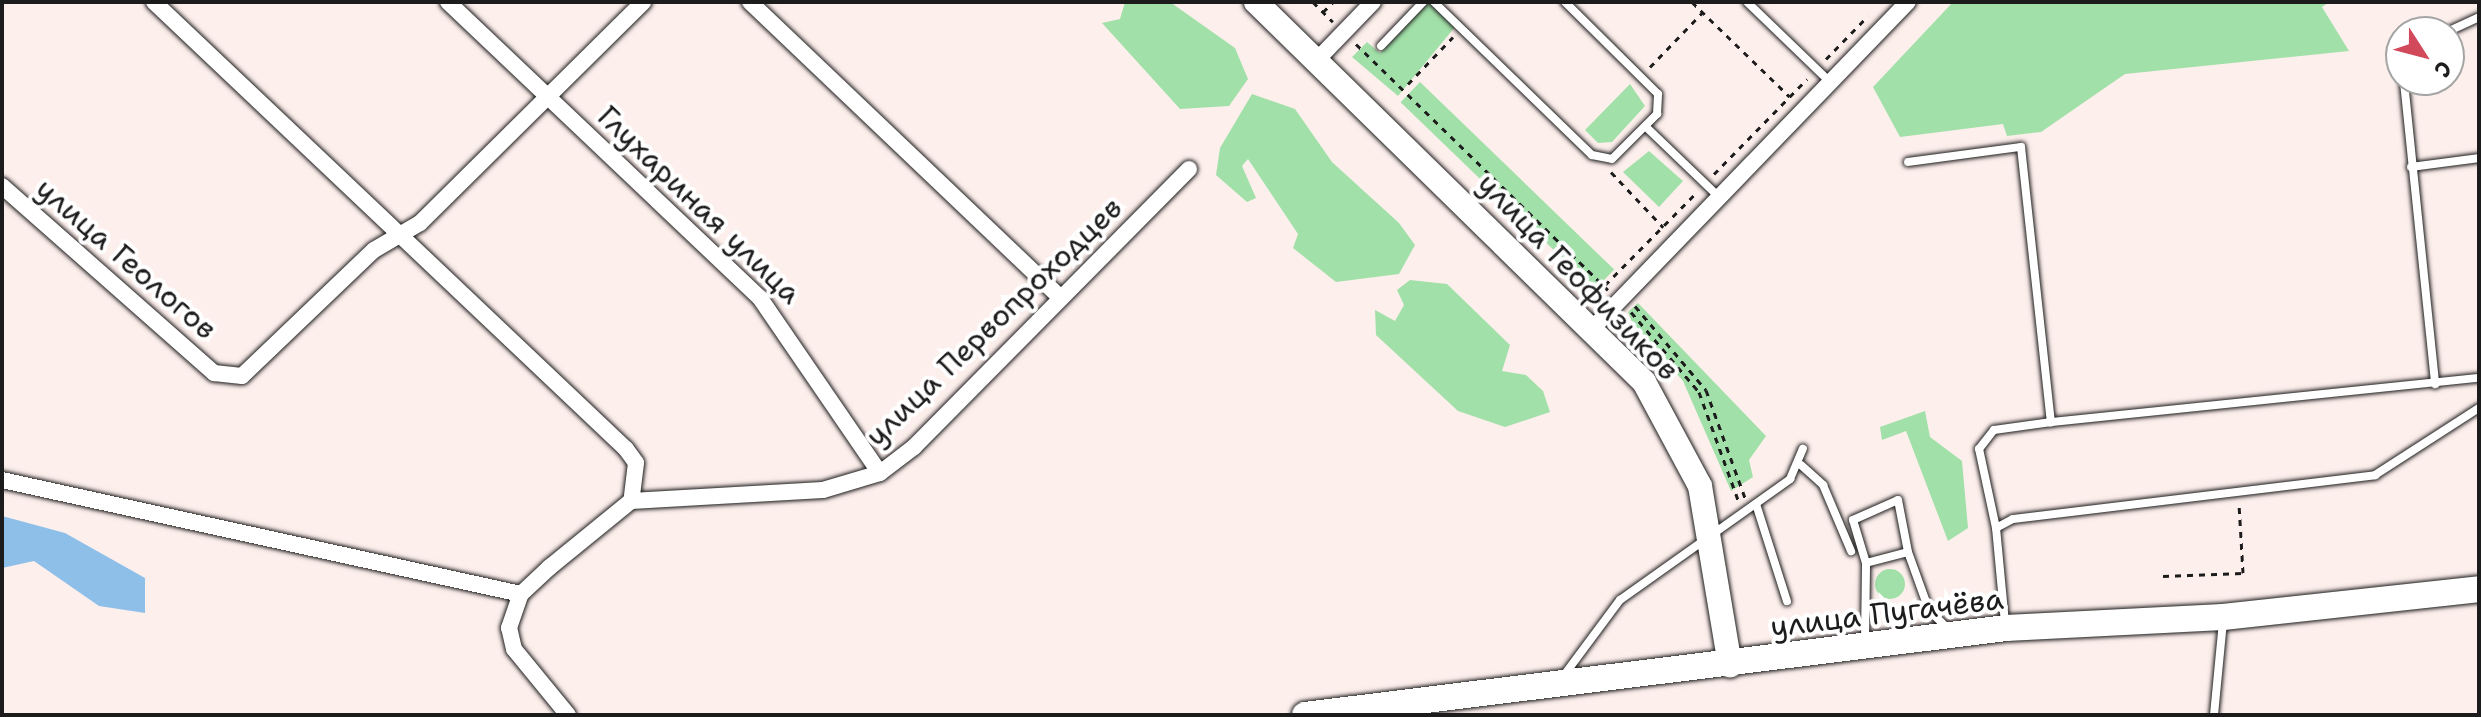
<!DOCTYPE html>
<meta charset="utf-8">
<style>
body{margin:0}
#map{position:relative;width:2481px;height:717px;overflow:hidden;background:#fdefec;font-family:"Shantell Sans",sans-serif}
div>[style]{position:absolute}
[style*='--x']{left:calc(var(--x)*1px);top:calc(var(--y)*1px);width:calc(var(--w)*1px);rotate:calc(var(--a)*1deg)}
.green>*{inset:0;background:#a2e0a9;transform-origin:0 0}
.round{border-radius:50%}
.water>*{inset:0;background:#8dbfe9}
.path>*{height:3px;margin-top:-1.5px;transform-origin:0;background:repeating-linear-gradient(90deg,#1c1c1c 0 6px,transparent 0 12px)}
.roads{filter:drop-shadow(0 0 2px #1c1c1c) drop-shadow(0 0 2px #1c1c1c)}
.lane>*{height:8px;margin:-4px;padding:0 4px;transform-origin:4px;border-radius:4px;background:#fff}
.street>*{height:16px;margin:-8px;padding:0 8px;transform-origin:8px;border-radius:8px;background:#fff}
.secondary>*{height:24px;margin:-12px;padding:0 12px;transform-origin:12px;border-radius:12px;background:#fff}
.primary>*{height:26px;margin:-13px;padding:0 13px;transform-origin:13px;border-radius:13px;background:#fff}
span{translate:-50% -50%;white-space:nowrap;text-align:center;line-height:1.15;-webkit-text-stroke:8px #fff;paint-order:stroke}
.street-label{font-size:30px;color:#1c1c1c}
.frame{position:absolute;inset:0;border:4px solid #1c1c1c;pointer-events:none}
.north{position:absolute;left:2385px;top:16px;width:80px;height:80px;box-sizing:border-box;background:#fff;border:2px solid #a4a4a4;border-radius:50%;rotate:126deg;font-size:22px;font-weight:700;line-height:32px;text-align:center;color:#1c1c1c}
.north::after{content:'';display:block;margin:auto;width:28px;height:36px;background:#d1495b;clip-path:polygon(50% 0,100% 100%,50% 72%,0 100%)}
</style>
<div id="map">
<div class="green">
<div style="clip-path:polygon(1125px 2px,1170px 2px,1235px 48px,1248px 79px,1229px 106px,1180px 109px,1102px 23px,1120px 19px)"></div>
<div style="clip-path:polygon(1429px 2px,1455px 27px,1398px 96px,1352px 57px,1367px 42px,1380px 53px)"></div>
<div style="clip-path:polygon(1953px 2px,2329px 2px,2322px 7px,2349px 51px,2125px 74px,2041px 132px,2007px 136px,2003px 124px,1900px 137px,1873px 87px)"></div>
<div style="left:1420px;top:82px;width:270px;height:28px;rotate:44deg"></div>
<div style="clip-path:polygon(1630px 84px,1645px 106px,1612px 142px,1598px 143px,1585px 130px)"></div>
<div style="clip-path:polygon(1252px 94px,1295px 109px,1332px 162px,1399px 223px,1415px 245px,1399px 274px,1336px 282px,1293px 248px,1298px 234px,1248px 159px,1242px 166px,1256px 198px,1247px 202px,1216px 175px,1220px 148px)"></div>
<div style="clip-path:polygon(1649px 151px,1683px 181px,1659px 207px,1623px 172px)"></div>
<div style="clip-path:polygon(1410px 280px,1447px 284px,1510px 345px,1502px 371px,1526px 375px,1543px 391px,1550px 412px,1505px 427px,1458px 411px,1376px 335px,1375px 310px,1395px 321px,1404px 305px,1397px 290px)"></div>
<div style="clip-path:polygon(1638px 303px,1766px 436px,1749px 460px,1753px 477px,1731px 491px,1683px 381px,1633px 325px,1628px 312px)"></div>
<div style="clip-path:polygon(1925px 411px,1930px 437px,1962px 461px,1968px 528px,1948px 541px,1906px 431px,1882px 440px,1880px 427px)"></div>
<div class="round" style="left:1875px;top:569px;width:30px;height:30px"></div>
</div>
<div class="water">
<div style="clip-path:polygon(2px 516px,65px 533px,145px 578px,145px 613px,99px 606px,34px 561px,2px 568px)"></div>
</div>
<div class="path">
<div style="--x:1313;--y:2;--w:28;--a:45"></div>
<div style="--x:1692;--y:2;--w:136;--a:44.1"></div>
<div style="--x:1323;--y:12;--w:14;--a:-45"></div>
<div style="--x:1356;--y:44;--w:352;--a:44.3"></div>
<div style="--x:1826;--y:59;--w:60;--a:-45.7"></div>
<div style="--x:1650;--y:67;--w:76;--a:-46.1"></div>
<div style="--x:1408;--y:84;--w:65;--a:-46.2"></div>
<div style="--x:1611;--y:172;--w:76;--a:46.6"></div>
<div style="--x:1714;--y:174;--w:133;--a:-45.6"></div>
<div style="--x:1605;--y:285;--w:128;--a:-45.3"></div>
<div style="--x:1635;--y:306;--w:110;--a:49.8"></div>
<div style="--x:1706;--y:390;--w:115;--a:70.1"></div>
<div style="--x:1631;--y:312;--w:105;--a:49.6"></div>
<div style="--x:1699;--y:392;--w:115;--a:70.1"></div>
<div style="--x:2163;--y:576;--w:80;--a:-2.1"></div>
<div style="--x:2243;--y:573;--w:70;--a:-93.3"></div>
</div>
<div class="roads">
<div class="lane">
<div style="--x:1434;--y:2;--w:220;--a:44.1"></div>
<div style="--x:1592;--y:155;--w:20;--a:11"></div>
<div style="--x:1612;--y:159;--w:64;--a:-45"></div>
<div style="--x:1657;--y:114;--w:20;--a:-87"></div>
<div style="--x:1658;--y:94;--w:131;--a:-135.3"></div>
<div style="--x:1747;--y:2;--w:115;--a:43.9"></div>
<div style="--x:2447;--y:32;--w:35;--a:-25"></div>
<div style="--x:1381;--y:46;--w:61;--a:-46.3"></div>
<div style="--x:2401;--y:53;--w:333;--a:84.1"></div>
<div style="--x:1646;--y:127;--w:101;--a:43.8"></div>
<div style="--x:1908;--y:162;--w:114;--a:-7.6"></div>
<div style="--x:2021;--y:147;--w:277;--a:83.8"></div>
<div style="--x:2051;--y:422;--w:430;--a:-5.9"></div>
<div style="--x:2411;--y:167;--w:69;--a:-7.5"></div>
<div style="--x:1801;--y:465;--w:30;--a:42"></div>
<div style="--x:1823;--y:485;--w:72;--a:67"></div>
<div style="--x:1756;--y:504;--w:102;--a:72.3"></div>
<div style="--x:1996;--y:528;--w:81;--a:-102.1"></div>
<div style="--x:1979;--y:449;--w:24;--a:-52"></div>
<div style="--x:1994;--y:430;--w:58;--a:-8"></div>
<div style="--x:1866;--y:563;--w:45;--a:-106.8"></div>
<div style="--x:1853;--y:520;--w:49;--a:-24"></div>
<div style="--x:1898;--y:500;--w:53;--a:79.1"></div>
<div style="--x:2005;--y:623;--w:95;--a:-95.4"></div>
<div style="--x:1996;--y:528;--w:19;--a:-28"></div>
<div style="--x:2013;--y:519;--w:365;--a:-6.9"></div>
<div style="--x:2375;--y:475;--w:124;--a:-32.8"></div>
<div style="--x:1865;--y:639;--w:76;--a:-89.2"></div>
<div style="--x:1866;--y:563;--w:43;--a:-14.7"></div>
<div style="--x:1908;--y:552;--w:62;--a:70.1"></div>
<div style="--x:1929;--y:610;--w:25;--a:45"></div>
<div style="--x:1562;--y:678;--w:97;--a:-53.4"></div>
<div style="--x:1620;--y:600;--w:209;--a:-35.4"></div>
<div style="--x:1790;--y:479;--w:33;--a:-67"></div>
<div style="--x:2214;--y:715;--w:93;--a:-84.5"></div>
</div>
<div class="street">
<div style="--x:154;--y:2;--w:650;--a:43.44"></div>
<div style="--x:626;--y:449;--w:17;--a:54"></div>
<div style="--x:636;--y:463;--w:38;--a:97"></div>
<div style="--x:448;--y:2;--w:430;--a:43.5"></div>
<div style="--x:760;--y:298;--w:212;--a:55.6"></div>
<div style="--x:750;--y:2;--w:429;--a:43.6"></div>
<div style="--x:1316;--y:61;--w:82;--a:-46"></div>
<div style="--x:2;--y:186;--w:283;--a:41.4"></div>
<div style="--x:214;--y:373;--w:28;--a:6"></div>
<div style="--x:242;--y:376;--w:182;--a:-43.7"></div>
<div style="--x:374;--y:250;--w:53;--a:-30.4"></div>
<div style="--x:420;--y:223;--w:314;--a:-44.7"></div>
<div style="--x:1591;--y:330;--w:456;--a:-46"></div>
<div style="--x:2;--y:480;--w:531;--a:12.39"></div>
<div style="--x:568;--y:715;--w:85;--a:-129.3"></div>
<div style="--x:514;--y:649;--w:22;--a:-103"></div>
<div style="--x:509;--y:628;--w:36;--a:-71"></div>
<div style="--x:521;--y:594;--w:40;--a:-43"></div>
<div style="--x:550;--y:567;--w:104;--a:-39.2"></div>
<div style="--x:631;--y:501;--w:192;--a:-3.3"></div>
<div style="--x:823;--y:490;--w:59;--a:-16.6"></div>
<div style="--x:880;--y:473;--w:43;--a:-37.4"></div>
<div style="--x:914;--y:447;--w:391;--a:-45.3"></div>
</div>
<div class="secondary">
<div style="--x:1256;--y:2;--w:543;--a:44.4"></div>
<div style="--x:1644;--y:382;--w:118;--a:61.7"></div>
<div style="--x:1700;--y:486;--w:182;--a:80.5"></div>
</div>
<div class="primary">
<div style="--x:1305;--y:715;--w:706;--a:-7.07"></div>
<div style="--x:2006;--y:628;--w:217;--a:-2.9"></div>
<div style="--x:2223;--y:617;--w:258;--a:-6.2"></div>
</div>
</div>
<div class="street-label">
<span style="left:699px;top:205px;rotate:44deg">Глухариная улица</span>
<span style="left:126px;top:259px;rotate:41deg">улица Геологов</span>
<span style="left:1578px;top:277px;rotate:46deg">улица Геофизиков</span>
<span style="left:994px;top:322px;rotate:-44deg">улица Первопроходцев</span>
<span style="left:1887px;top:613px;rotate:-7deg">улица Пугачёва</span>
</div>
<div class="frame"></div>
<div class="north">С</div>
</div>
